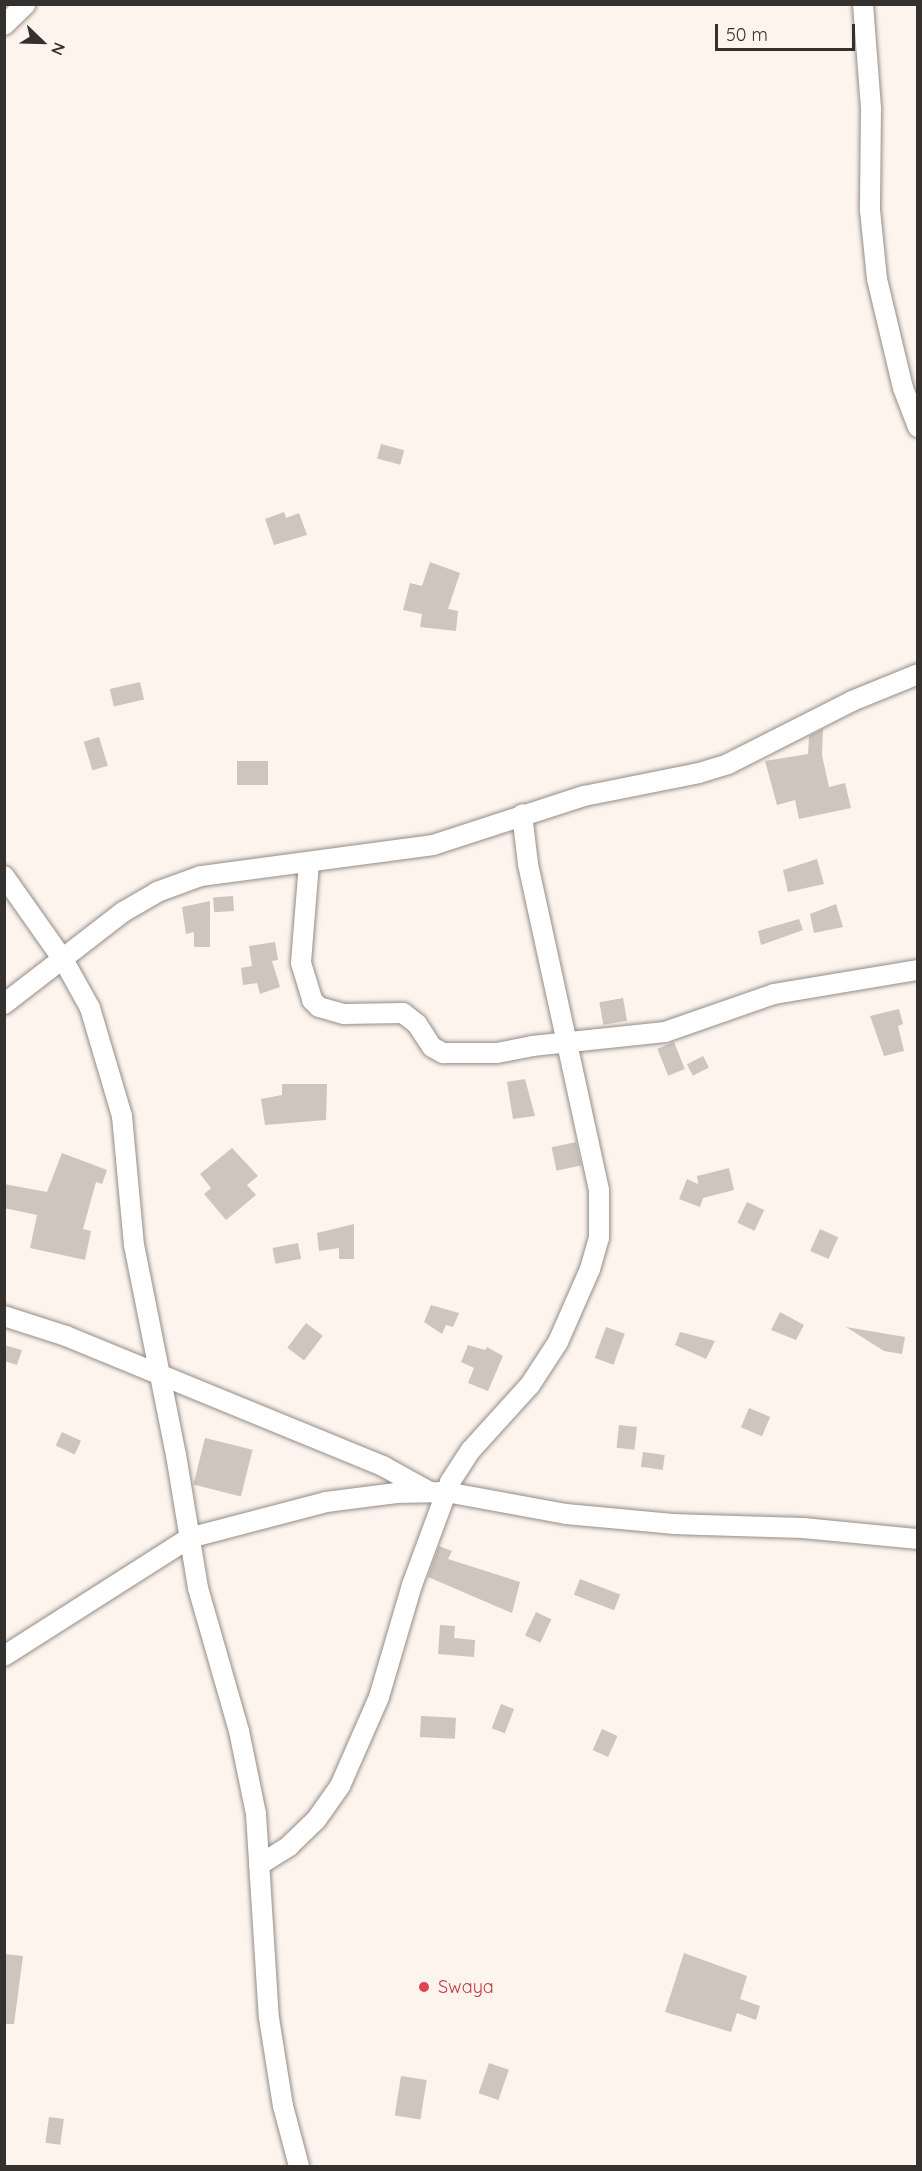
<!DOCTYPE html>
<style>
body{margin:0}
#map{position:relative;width:922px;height:2171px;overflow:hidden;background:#fef4ee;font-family:Quicksand,sans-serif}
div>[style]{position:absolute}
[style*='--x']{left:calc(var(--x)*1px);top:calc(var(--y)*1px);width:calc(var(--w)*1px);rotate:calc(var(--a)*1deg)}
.building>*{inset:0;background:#cec5bf;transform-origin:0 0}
.roads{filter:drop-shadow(0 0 2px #948c86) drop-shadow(0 0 2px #948c86)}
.minor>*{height:20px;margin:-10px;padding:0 10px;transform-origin:10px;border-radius:10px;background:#fff}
.dots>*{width:16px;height:16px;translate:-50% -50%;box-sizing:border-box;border:3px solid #fef4ee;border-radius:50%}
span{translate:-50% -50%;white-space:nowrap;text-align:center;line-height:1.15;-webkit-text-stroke:4.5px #fef4ee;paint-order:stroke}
.health-label{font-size:18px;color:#be3a42}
.left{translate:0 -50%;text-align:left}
.frame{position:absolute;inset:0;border:6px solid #34312e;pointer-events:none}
.north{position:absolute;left:12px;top:12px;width:60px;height:60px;-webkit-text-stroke:4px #fef4ee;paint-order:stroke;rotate:113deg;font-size:16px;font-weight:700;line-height:24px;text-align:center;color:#34312e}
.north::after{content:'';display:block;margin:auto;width:21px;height:27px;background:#34312e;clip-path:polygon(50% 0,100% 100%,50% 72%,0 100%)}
.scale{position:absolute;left:715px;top:24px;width:140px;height:27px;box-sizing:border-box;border:3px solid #34312e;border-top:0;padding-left:8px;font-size:18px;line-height:21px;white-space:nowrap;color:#34312e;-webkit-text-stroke:4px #fef4ee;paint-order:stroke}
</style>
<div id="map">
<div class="building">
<div style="left:381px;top:444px;width:24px;height:15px;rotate:15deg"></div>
<div style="clip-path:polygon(284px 512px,286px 518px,299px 513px,307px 535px,274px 545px,265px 519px)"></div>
<div style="clip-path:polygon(430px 562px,460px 573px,448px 609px,458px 611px,456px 631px,420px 627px,422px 614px,403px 610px,410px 583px,422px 586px)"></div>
<div style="left:140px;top:682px;width:18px;height:31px;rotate:77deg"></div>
<div style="clip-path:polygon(823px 729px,822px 755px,829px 787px,845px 783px,851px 808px,799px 819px,795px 800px,777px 805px,765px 761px,808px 754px,809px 736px)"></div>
<div style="left:99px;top:737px;width:30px;height:16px;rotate:73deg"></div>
<div style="left:268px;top:761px;width:24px;height:31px;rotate:90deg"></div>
<div style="clip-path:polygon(817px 859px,824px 884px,788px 892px,783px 870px)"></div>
<div style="left:233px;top:896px;width:15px;height:20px;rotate:86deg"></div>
<div style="clip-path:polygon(210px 901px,210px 947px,194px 947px,194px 932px,186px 934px,182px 907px)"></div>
<div style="clip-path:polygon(836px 904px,843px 927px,814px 933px,810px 914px)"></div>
<div style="clip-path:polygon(799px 919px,803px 930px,761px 945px,758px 931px)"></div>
<div style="clip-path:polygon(275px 942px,278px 960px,272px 961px,280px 987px,260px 994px,257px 983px,243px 985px,241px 968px,252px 966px,249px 946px)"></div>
<div style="left:623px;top:998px;width:23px;height:24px;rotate:80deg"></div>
<div style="clip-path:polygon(899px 1009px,903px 1024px,898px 1026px,904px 1051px,884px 1056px,870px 1016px)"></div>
<div style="left:674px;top:1042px;width:29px;height:18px;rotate:68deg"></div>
<div style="left:703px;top:1056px;width:13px;height:18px;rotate:63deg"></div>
<div style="clip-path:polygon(525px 1079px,535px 1116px,513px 1119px,507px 1082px)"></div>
<div style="clip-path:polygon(282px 1084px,327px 1084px,326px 1120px,265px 1125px,261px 1099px,282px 1095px)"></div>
<div style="left:576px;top:1142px;width:24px;height:25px;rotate:78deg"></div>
<div style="clip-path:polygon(232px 1148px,258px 1176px,247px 1185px,256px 1195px,226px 1220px,204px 1194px,211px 1188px,200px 1174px)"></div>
<div style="clip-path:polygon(62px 1153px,107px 1170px,102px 1184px,96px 1182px,83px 1229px,91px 1231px,85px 1260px,30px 1248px,37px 1215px,4px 1208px,4px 1184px,47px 1192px)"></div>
<div style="clip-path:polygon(729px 1168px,734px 1190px,703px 1198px,700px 1207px,679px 1199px,687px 1179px,698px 1184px,697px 1176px)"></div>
<div style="left:747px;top:1202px;width:19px;height:23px;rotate:25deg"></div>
<div style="clip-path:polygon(354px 1224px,354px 1259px,339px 1259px,339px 1248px,319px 1251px,317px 1233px)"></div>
<div style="left:820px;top:1229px;width:20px;height:24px;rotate:24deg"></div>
<div style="left:298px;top:1243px;width:16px;height:26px;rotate:79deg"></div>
<div style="clip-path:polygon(431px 1305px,459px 1313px,453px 1327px,446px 1325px,442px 1334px,424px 1322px)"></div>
<div style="clip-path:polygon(780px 1312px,804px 1325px,796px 1340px,771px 1330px)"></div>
<div style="left:306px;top:1323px;width:21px;height:31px;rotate:37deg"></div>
<div style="left:606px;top:1327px;width:20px;height:33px;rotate:20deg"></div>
<div style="clip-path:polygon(846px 1327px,905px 1337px,902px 1354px,884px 1351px)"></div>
<div style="clip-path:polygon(680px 1332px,715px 1341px,706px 1359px,675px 1345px)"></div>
<div style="clip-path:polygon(4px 1345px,22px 1350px,17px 1365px,4px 1361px)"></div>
<div style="clip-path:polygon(468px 1345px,485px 1350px,487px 1347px,503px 1356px,488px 1391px,468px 1383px,474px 1368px,461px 1362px)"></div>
<div style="left:749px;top:1408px;width:23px;height:21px;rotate:23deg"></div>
<div style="left:619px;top:1425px;width:18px;height:23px;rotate:6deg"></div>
<div style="left:62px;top:1432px;width:21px;height:15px;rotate:25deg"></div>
<div style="left:205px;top:1438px;width:49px;height:48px;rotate:14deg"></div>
<div style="left:643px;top:1452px;width:22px;height:15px;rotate:8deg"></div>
<div style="clip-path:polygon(439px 1546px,452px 1551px,448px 1559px,520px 1582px,512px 1613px,428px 1577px)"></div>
<div style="left:580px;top:1579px;width:43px;height:17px;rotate:21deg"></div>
<div style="left:536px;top:1612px;width:17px;height:26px;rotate:25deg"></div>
<div style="clip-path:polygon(440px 1625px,455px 1626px,454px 1638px,475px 1640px,474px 1657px,438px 1654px)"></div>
<div style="left:501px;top:1704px;width:14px;height:26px;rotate:21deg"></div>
<div style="left:421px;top:1716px;width:35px;height:21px;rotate:3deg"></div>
<div style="left:602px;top:1729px;width:17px;height:23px;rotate:24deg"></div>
<div style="clip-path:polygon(684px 1953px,747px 1976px,740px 1999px,760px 2006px,756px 2020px,737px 2013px,731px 2032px,665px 2012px)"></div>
<div style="clip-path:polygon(4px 1954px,23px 1956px,14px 2024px,4px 2024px)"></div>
<div style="left:489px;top:2063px;width:21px;height:32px;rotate:19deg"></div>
<div style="left:401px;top:2076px;width:26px;height:40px;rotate:9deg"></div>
<div style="left:49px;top:2117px;width:15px;height:26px;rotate:8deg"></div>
</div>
<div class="roads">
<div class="minor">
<div style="--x:863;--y:4;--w:104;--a:85.6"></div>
<div style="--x:871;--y:108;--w:102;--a:90.6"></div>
<div style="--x:870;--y:210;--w:69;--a:84.2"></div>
<div style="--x:877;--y:279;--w:112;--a:76.6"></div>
<div style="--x:903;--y:388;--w:42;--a:69"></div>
<div style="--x:4;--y:25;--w:30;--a:-44"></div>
<div style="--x:309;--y:863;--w:100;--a:94.6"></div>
<div style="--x:301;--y:963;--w:39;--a:73"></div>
<div style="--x:312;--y:1000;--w:10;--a:45"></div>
<div style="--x:319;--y:1007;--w:26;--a:16"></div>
<div style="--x:344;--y:1014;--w:59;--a:-1"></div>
<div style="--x:403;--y:1013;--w:18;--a:38"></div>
<div style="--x:417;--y:1024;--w:27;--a:57"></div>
<div style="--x:432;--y:1047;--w:13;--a:29"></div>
<div style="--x:443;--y:1053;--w:54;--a:0"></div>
<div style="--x:497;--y:1053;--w:36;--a:-11"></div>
<div style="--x:532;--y:1046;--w:134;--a:-6"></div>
<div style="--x:665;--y:1032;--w:115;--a:-19.2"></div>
<div style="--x:774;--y:994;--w:146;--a:-9.5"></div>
<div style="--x:4;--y:876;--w:104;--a:54.8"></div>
<div style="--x:64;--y:961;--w:54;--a:61"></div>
<div style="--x:90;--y:1008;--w:113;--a:73.5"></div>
<div style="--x:122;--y:1116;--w:130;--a:84.7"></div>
<div style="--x:134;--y:1245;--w:214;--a:78.7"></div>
<div style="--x:176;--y:1455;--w:135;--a:80.6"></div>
<div style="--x:198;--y:1588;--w:149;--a:74"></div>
<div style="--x:239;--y:1731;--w:85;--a:78.4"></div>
<div style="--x:256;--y:1814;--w:204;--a:86.4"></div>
<div style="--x:269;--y:2018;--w:89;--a:81"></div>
<div style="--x:283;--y:2106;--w:62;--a:75.1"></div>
<div style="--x:4;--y:1004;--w:150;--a:-37.7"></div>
<div style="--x:123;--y:912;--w:39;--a:-30"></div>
<div style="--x:157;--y:892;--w:47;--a:-20"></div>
<div style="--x:201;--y:876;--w:234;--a:-7.6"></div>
<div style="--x:433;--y:845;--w:159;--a:-18"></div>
<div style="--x:584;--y:796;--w:117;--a:-11.3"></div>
<div style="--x:699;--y:773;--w:30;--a:-17"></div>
<div style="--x:728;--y:764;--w:139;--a:-26.9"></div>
<div style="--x:852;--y:701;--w:71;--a:-22.2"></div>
<div style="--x:4;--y:1316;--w:65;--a:17.9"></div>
<div style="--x:66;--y:1336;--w:343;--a:22.3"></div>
<div style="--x:383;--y:1466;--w:54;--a:29"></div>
<div style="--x:4;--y:1656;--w:219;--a:-32.5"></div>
<div style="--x:189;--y:1538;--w:142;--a:-14.7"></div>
<div style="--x:326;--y:1502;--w:71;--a:-7.3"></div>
<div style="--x:396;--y:1493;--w:50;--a:-1.1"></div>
<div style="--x:446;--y:1492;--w:122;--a:10.4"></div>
<div style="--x:566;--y:1514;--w:107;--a:5.3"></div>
<div style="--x:673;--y:1524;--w:130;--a:1.8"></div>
<div style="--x:803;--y:1528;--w:116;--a:5.5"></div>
<div style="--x:259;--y:1865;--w:36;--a:-32"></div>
<div style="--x:289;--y:1846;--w:37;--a:-44"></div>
<div style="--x:316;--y:1820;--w:42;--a:-54.8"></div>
<div style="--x:340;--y:1786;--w:97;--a:-66.3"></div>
<div style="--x:379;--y:1697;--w:117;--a:-73.6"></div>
<div style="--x:412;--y:1585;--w:110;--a:-69.7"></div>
<div style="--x:450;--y:1482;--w:38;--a:-57"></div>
<div style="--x:471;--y:1450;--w:88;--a:-47.8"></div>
<div style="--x:530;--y:1385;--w:51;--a:-56.9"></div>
<div style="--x:558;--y:1342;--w:80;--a:-66.3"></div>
<div style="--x:590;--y:1269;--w:32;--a:-74"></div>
<div style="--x:599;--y:1238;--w:48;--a:-90"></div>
<div style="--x:599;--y:1190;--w:334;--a:-102.3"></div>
<div style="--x:528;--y:864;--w:50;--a:-96.8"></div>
</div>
</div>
<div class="dots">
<div style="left:424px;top:1987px;background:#e0444e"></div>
</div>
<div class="health-label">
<span class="left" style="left:438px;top:1987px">Swaya</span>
</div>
<div class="frame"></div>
<div class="north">N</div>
<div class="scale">50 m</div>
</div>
